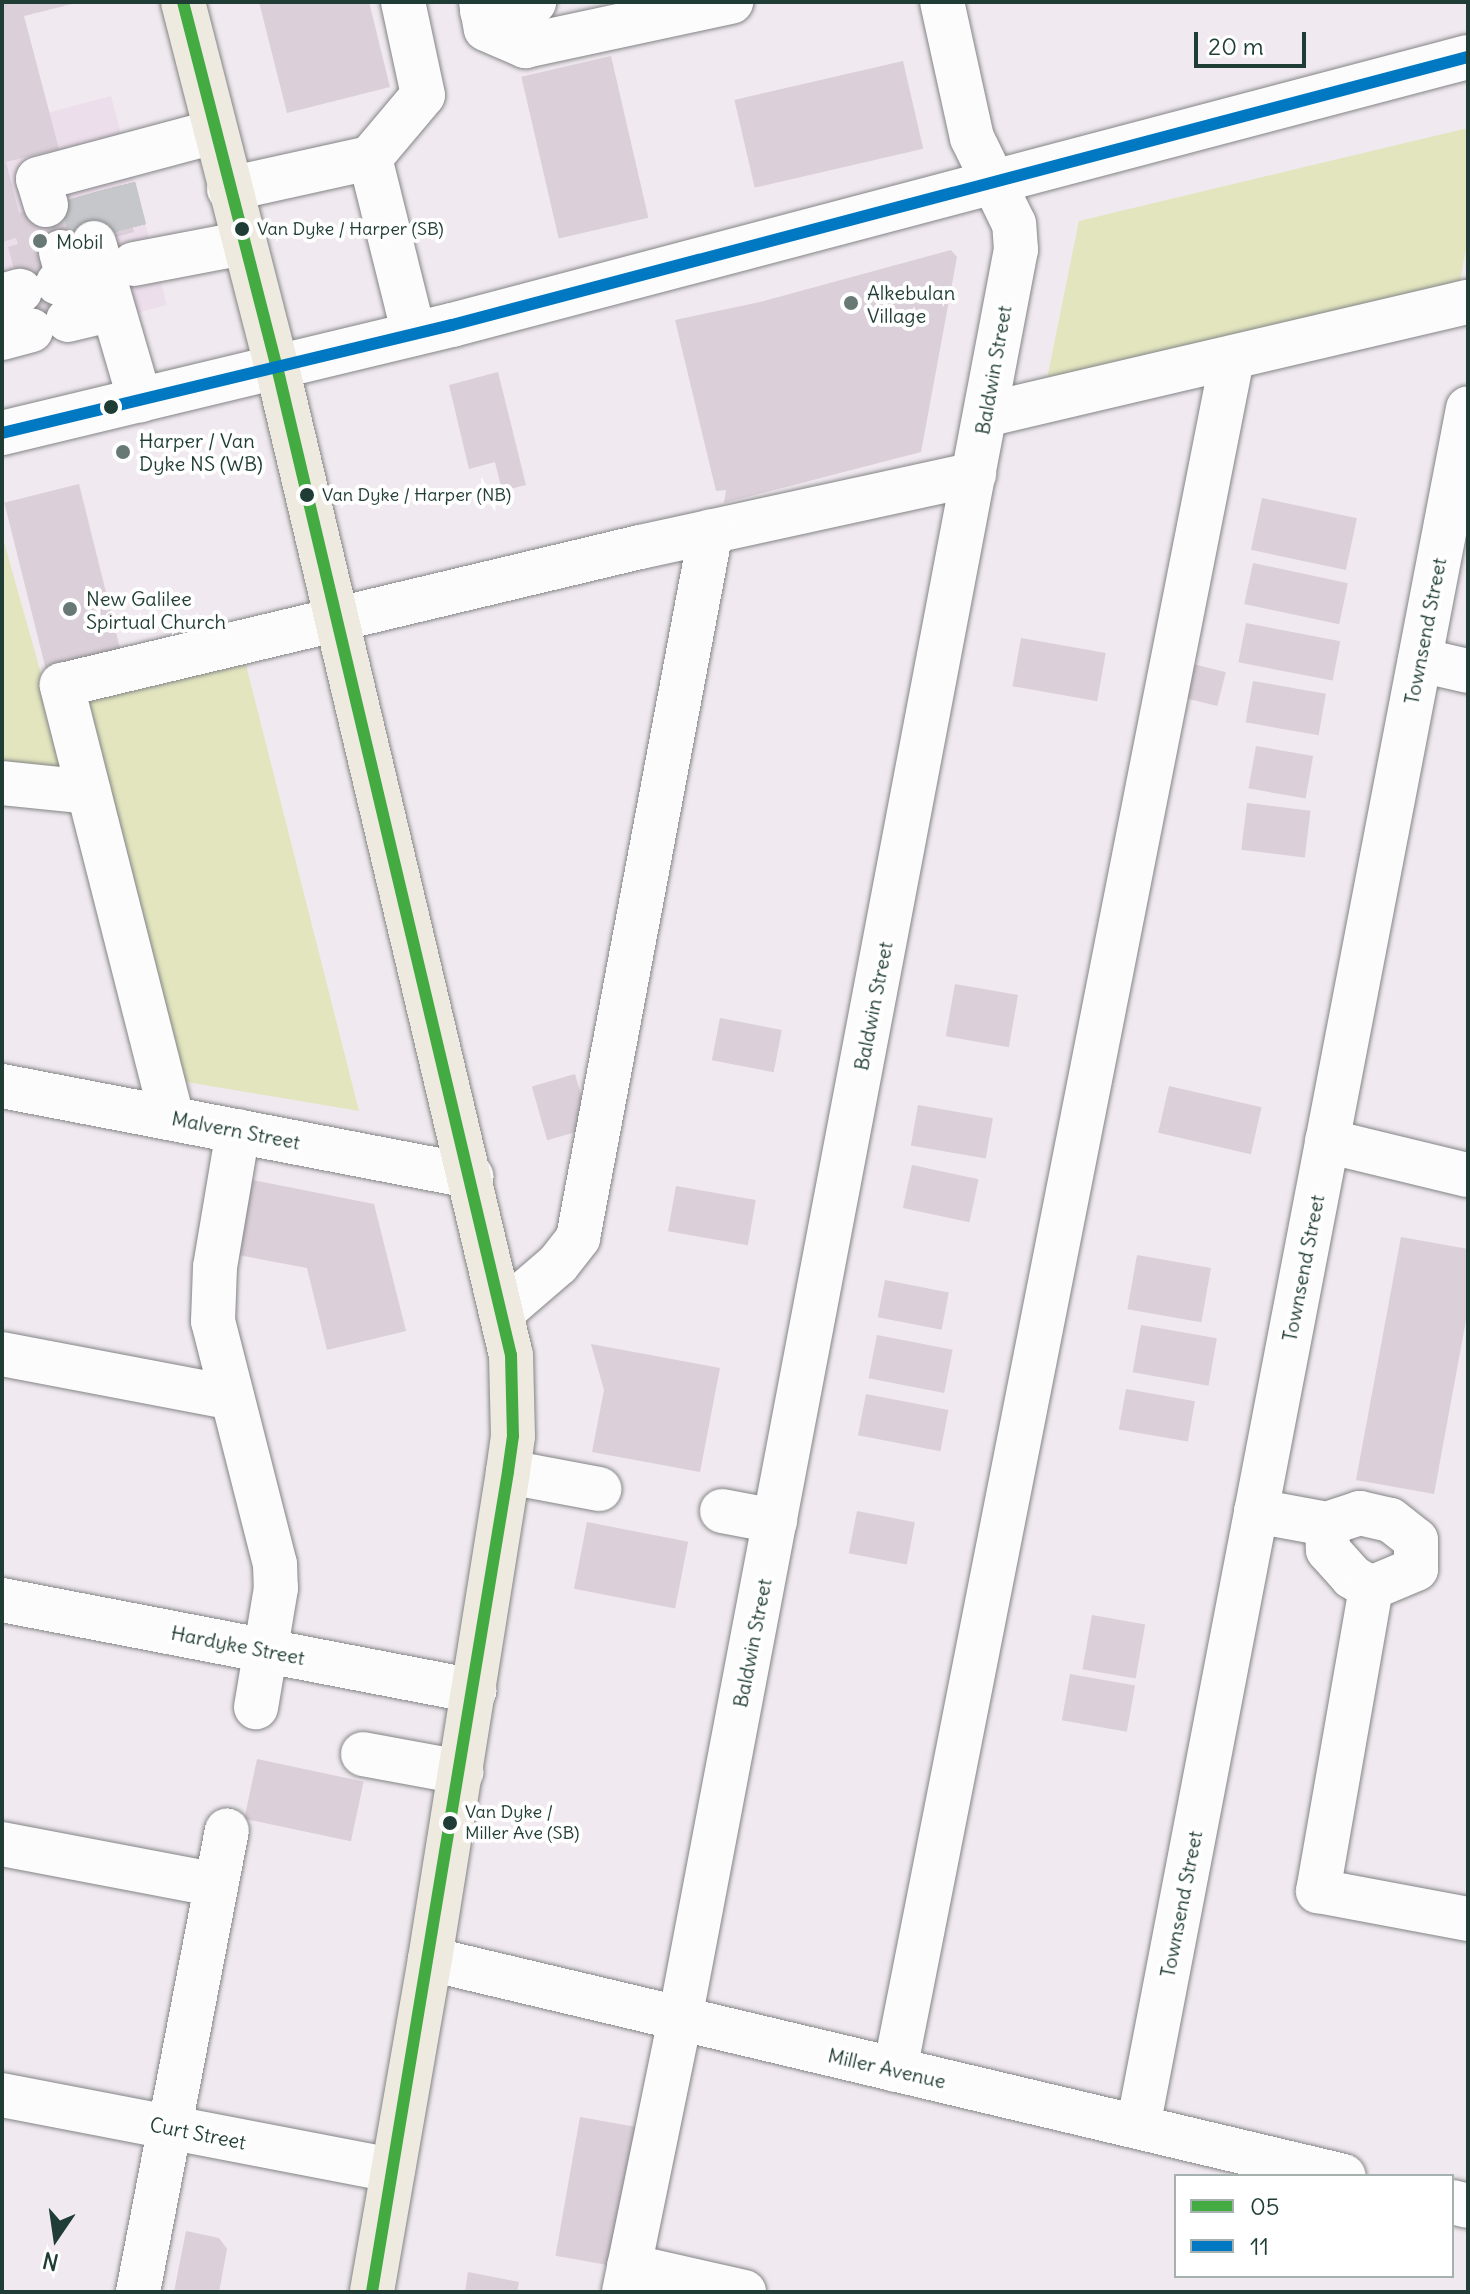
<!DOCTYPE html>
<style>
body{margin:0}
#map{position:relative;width:1470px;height:2294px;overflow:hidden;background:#f0e9ef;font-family:Delius,sans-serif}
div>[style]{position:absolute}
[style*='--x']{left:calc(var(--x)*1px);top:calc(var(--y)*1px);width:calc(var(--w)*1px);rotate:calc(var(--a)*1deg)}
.built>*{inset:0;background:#eddeeb}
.green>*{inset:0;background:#e2e5be}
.building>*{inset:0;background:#dbcfd9;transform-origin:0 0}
.minor-tunnel>*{height:44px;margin-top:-22px;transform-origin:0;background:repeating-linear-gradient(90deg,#c6c7ca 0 44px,transparent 0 66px)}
.roads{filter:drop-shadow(0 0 2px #838586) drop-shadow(0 0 2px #838586)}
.minor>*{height:44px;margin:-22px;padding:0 22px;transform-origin:22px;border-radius:22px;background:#fdfcfd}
.major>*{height:44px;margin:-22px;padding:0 22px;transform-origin:22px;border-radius:22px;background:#eeeadf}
.bus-1>*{height:12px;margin:-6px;padding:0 6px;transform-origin:6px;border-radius:6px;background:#44aa42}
.bus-2>*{height:12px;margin:-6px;padding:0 6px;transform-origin:6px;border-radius:6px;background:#0079c2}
.dots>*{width:22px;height:22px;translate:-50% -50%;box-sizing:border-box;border:4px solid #fff;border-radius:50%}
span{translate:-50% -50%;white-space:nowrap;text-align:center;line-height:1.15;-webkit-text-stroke:8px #fff;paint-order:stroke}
.bus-label{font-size:18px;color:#1f3d34}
.left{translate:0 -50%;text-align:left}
.poi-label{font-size:20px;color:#1f3d34}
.street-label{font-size:20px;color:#1f3d34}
.frame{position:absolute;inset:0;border:4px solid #1f3d34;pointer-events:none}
.legend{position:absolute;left:1174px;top:2174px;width:280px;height:104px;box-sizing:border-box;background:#fff;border:2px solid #a5b1ae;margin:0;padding:10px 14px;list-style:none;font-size:24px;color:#1f3d34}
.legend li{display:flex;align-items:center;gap:16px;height:40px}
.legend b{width:40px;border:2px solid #a5b1ae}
.north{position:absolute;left:16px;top:2198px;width:80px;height:80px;-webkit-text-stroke:6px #fff;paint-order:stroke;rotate:193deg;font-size:22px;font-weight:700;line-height:32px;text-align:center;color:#1f3d34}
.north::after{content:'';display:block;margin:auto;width:28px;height:36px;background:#1f3d34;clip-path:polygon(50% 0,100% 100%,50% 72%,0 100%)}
.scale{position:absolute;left:1194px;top:32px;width:112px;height:36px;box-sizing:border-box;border:4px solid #1f3d34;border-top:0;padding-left:10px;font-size:24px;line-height:28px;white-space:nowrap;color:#1f3d34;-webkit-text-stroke:6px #fff;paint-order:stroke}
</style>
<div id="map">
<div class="built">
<div style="clip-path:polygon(111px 96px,167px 305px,2px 349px,2px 125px)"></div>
</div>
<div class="green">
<div style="clip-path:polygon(1468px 128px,1468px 237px,1460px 281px,1046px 384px,1079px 221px)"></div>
<div style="clip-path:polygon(2px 535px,69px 773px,2px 767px)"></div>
<div style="clip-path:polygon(243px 653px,359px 1111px,181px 1081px,85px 687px)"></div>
</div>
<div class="building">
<div style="clip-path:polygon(2px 2px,76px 3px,24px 16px,59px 149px,6px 162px,19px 213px,121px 185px,134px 232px,51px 255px,71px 329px,33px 339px,8px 247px,18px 244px,16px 238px,2px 242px)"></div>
<div style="clip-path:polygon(259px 2px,369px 2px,390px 87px,287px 113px)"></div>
<div style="left:611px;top:56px;width:166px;height:92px;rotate:77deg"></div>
<div style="left:903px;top:61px;width:90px;height:173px;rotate:77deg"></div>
<div style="clip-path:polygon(951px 250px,957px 257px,921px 452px,724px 503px,726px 490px,716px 491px,675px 320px,760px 302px)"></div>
<div style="clip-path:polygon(498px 372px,526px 485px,502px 491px,495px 462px,469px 469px,449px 385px)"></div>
<div style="left:79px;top:484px;width:171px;height:77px;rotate:76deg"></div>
<div style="left:1262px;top:498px;width:97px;height:53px;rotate:12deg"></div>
<div style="left:1253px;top:563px;width:97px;height:42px;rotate:12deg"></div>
<div style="left:1246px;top:623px;width:96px;height:40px;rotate:11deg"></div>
<div style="left:1021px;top:638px;width:86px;height:49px;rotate:10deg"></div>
<div style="left:1185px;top:662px;width:42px;height:35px;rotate:14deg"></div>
<div style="left:1253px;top:681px;width:74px;height:42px;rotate:10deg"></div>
<div style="left:1256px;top:746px;width:58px;height:43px;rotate:10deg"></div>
<div style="left:1247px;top:803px;width:64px;height:47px;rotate:7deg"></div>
<div style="left:955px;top:984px;width:64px;height:53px;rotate:10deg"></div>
<div style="left:720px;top:1018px;width:63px;height:43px;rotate:11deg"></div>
<div style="left:575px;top:1074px;width:56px;height:45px;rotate:74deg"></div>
<div style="left:1169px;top:1086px;width:95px;height:48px;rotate:13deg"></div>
<div style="left:918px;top:1105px;width:76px;height:41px;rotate:10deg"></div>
<div style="left:912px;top:1165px;width:68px;height:44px;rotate:12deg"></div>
<div style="clip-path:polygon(243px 1178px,374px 1204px,406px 1331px,327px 1350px,307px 1268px,228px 1253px)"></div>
<div style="left:676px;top:1186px;width:81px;height:46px;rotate:10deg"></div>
<div style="clip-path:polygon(1401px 1237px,1468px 1249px,1468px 1309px,1434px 1494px,1356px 1480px)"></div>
<div style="left:1137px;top:1255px;width:75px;height:55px;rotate:10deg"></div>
<div style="left:885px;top:1280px;width:65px;height:38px;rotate:11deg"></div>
<div style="left:1141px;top:1325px;width:77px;height:48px;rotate:10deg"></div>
<div style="left:877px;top:1335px;width:77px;height:44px;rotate:11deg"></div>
<div style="clip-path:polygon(591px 1344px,720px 1368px,700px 1472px,592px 1452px,604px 1390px)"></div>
<div style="left:1126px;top:1389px;width:70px;height:41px;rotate:10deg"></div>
<div style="left:866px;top:1394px;width:84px;height:42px;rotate:11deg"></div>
<div style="left:857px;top:1511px;width:59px;height:43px;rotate:11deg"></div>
<div style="left:587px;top:1522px;width:103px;height:68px;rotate:11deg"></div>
<div style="left:1092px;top:1615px;width:54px;height:55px;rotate:10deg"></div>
<div style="left:1070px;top:1674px;width:66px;height:47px;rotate:10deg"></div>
<div style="left:257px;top:1759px;width:109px;height:61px;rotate:12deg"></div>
<div style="left:580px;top:2117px;width:57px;height:141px;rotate:10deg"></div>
<div style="clip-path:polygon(186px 2231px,219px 2238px,227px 2249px,219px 2292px,174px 2292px)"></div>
<div style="clip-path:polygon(468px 2272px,519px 2282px,517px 2292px,465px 2292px)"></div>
</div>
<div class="minor-tunnel">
<div style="--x:114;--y:187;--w:49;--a:75.7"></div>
<div style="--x:81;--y:196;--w:49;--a:74.5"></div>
</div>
<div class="roads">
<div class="minor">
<div style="--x:481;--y:2;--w:27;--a:80"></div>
<div style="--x:486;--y:29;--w:43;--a:23.6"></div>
<div style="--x:525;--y:46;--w:211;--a:-12.1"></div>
<div style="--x:482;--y:11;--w:53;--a:-9.8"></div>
<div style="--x:370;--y:158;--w:82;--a:-49.9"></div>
<div style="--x:423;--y:95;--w:95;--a:-102.1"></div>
<div style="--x:229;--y:189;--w:144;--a:-12.4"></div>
<div style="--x:370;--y:158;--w:181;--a:76"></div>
<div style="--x:46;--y:205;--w:27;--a:-107"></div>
<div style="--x:38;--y:179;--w:182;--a:-15"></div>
<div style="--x:94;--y:243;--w:164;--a:73.7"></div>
<div style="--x:134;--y:264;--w:112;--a:-10.8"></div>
<div style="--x:58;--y:283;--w:11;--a:-15"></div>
<div style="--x:69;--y:280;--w:29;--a:-106"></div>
<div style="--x:2;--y:296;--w:19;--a:-16"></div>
<div style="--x:68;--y:320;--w:46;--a:-13.7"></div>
<div style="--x:2;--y:338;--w:30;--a:-15"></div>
<div style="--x:985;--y:415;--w:496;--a:-13.2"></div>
<div style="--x:2;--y:433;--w:463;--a:-13.5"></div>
<div style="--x:452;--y:325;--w:1051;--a:-14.78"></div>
<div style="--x:1420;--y:660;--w:49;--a:12.9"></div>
<div style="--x:2;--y:783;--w:87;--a:5.9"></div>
<div style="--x:2;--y:1086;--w:478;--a:10.9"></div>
<div style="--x:172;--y:1118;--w:447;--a:-104.3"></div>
<div style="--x:62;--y:685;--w:594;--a:-13.43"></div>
<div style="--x:640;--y:547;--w:342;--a:-12.3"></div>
<div style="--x:238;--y:1131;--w:138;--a:99.6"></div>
<div style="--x:215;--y:1267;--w:54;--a:92.1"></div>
<div style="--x:213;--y:1321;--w:251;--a:75.7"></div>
<div style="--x:275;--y:1564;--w:24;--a:88"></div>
<div style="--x:276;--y:1588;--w:121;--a:99.5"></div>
<div style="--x:1327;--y:1141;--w:145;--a:13.6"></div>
<div style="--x:501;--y:1313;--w:75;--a:-40.7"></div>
<div style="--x:558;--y:1264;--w:33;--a:-52"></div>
<div style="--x:578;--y:1238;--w:719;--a:-79.35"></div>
<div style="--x:2;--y:1354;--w:234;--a:10.8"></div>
<div style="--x:508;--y:1472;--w:93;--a:10.6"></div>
<div style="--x:722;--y:1511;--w:54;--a:10.7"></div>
<div style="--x:1256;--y:1511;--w:72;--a:10.4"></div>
<div style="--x:1327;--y:1524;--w:26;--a:88"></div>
<div style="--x:1328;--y:1550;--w:36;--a:48"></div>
<div style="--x:1352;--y:1577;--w:22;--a:30"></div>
<div style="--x:1371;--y:1588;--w:49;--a:-22.9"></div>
<div style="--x:1416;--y:1569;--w:29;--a:-90"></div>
<div style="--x:1416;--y:1540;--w:33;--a:-142"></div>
<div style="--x:1390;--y:1520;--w:31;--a:-167"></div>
<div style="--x:1360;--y:1513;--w:35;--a:162"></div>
<div style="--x:1371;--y:1588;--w:308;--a:99.9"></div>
<div style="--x:1318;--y:1891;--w:153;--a:10.6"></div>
<div style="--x:2;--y:1600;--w:481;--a:10.9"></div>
<div style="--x:363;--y:1754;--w:100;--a:10.4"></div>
<div style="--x:2;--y:1844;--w:218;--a:10.8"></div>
<div style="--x:430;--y:1959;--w:939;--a:13.36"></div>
<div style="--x:895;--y:2070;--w:1745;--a:-78.86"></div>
<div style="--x:2;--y:2095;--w:398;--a:10.9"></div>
<div style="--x:1138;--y:2127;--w:1750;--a:-79.13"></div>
<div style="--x:1452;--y:2202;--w:16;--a:14"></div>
<div style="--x:629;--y:2266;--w:118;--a:12.7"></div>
<div style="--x:138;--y:2292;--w:470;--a:-79.1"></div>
<div style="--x:624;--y:2292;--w:279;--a:-78.4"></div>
<div style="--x:680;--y:2019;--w:1801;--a:-79.25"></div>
<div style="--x:1016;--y:250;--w:26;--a:-94"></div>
<div style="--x:1014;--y:224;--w:96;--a:-116"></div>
<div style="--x:972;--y:138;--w:139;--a:-102.4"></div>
</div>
<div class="major">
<div style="--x:183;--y:2;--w:377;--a:75.6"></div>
<div style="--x:277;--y:367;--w:1015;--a:76.68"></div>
<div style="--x:511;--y:1355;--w:81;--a:88.6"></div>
<div style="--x:513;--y:1436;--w:36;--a:98"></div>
<div style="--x:508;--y:1472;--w:493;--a:99.1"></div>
<div style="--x:430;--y:1959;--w:338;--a:99.9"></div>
</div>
</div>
<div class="bus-1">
<div style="--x:183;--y:2;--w:377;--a:75.6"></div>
<div style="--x:277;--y:367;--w:1015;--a:76.68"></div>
<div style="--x:511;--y:1355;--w:81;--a:88.6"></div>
<div style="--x:513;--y:1436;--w:36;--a:98"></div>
<div style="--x:508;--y:1472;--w:831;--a:99.42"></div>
</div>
<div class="bus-2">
<div style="--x:2;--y:433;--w:463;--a:-13.5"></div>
<div style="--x:452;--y:325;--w:1051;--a:-14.78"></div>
</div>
<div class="dots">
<div style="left:242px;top:229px;background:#1f3d34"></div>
<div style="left:40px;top:241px;background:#687975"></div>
<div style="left:851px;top:303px;background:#687975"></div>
<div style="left:111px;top:407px;background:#1f3d34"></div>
<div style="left:123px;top:452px;background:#687975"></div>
<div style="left:307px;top:495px;background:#1f3d34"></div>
<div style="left:70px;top:609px;background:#687975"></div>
<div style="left:450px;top:1823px;background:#1f3d34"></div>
</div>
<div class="bus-label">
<span class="left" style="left:257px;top:229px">Van Dyke / Harper (SB)</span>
<span class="left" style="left:322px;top:495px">Van Dyke / Harper (NB)</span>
<span class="left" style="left:465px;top:1823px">Van Dyke /<br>Miller Ave (SB)</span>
</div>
<div class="poi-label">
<span class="left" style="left:56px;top:241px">Mobil</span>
<span class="left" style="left:867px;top:304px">Alkebulan<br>Village</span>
<span class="left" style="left:139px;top:452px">Harper / Van<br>Dyke NS (WB)</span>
<span class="left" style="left:86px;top:610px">New Galilee<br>Spirtual Church</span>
</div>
<div class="street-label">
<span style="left:993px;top:370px;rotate:-80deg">Baldwin Street</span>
<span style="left:1425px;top:631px;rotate:-79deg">Townsend Street</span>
<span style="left:873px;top:1006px;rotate:-79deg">Baldwin Street</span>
<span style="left:236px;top:1130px;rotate:11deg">Malvern Street</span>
<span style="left:1303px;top:1268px;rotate:-79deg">Townsend Street</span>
<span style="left:752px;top:1643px;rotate:-79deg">Baldwin Street</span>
<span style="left:238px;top:1645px;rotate:11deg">Hardyke Street</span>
<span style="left:1181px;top:1904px;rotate:-79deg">Townsend Street</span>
<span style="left:887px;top:2068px;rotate:13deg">Miller Avenue</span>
<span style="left:198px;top:2133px;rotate:11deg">Curt Street</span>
</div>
<div class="frame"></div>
<ul class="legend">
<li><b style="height:10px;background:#44aa42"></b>05</li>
<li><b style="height:10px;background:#0079c2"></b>11</li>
</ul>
<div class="north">N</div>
<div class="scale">20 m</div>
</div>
